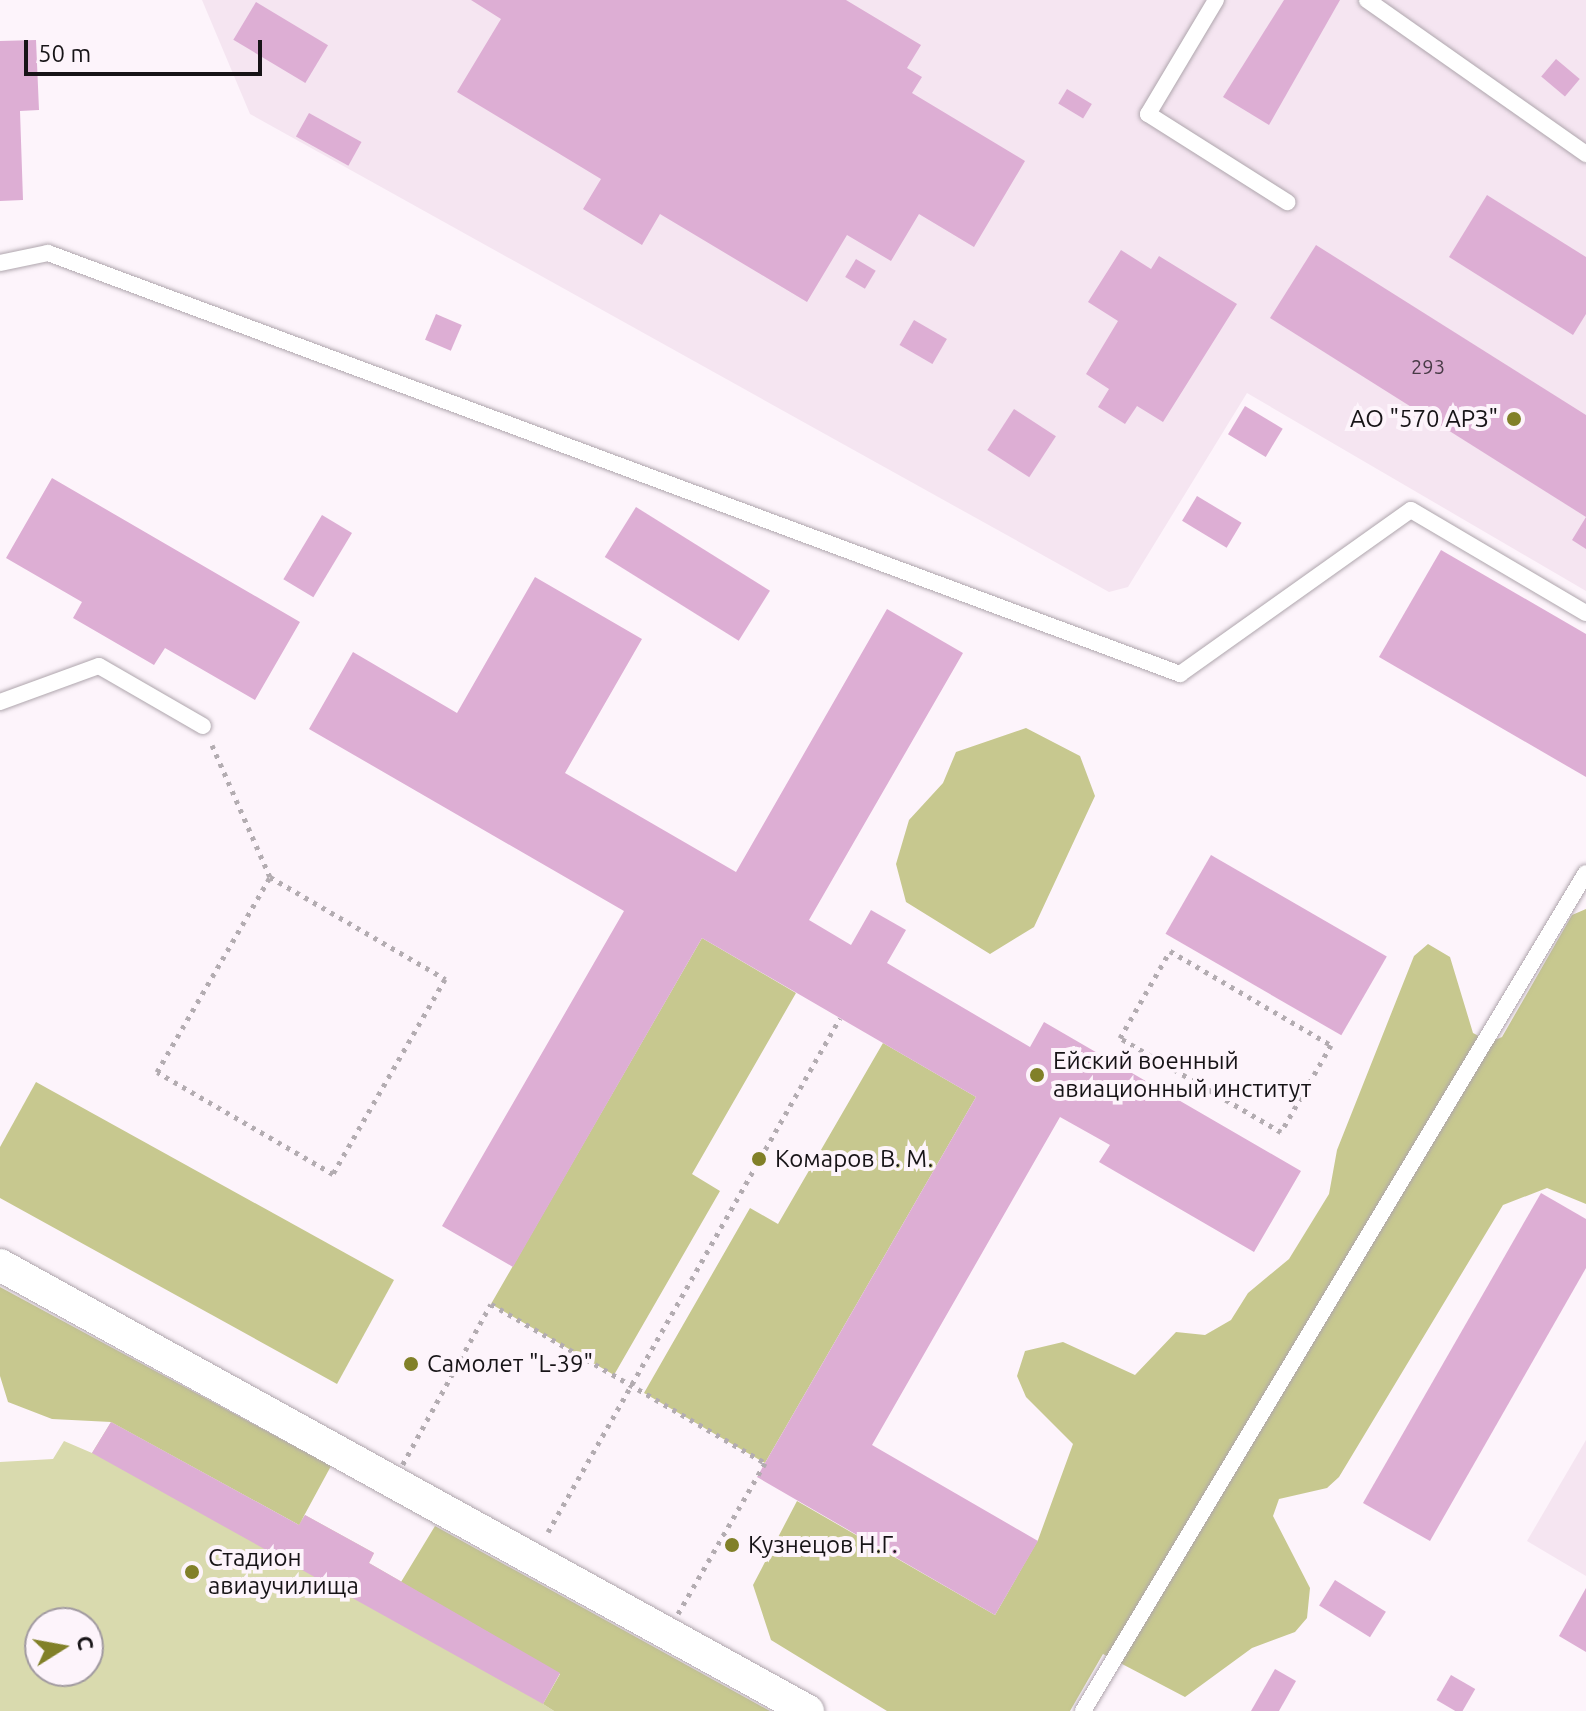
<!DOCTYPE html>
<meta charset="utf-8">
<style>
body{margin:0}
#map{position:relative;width:1586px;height:1711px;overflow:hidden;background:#fdf4fb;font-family:Ubuntu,sans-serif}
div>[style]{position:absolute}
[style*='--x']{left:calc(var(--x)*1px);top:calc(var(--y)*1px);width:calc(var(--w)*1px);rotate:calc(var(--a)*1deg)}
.built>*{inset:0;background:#f5e5f1}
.green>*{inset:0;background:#d9daae}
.forest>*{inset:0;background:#c7c88f}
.building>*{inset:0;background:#ddaed4;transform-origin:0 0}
.path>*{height:5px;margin-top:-2.5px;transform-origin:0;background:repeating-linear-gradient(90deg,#b3acb1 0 4px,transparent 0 10px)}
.roads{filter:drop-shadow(0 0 2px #afa6ad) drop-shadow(0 0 2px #afa6ad)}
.lane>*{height:16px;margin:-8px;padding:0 8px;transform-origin:8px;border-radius:8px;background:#fff}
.street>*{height:32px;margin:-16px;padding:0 16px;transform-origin:16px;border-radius:16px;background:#fff}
.dots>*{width:22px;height:22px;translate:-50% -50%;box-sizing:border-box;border:4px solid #fdf4fb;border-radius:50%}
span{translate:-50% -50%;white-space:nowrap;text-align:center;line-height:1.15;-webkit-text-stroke:8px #fdf4fb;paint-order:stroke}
.number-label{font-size:20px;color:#483a46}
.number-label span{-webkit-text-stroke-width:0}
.poi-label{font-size:24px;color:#171417}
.right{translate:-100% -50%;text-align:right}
.left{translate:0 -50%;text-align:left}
.north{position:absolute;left:24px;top:1607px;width:80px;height:80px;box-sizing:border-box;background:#fdf4fb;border:2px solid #a19aa0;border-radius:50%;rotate:79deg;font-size:22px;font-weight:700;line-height:32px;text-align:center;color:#171417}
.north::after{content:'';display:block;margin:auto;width:28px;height:36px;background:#818028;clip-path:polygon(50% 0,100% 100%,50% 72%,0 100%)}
.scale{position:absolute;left:24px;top:40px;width:238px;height:36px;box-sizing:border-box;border:4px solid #171417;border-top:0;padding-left:10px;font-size:24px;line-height:28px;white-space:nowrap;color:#171417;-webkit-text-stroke:6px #fdf4fb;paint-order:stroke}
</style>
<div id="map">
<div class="built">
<div style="clip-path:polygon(202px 0,1586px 0,1586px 591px,1247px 393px,1128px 587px,1109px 592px,250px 114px)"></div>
<div style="clip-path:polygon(1586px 1440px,1586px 1576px,1527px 1541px)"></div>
</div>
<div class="green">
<div style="clip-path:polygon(evenodd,111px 1422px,298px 1525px,305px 1515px,374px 1553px,369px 1563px,560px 1673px,543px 1704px,554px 1711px,0 1711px,0 1462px,53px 1459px,64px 1441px,92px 1453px,111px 1422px,40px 1623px,88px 1623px,88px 1671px,40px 1671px,40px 1623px)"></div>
</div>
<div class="forest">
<div style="clip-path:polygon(1026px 728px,1080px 756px,1095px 796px,1034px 927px,990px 954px,906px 902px,896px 864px,909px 820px,943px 783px,956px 752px)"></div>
<div style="clip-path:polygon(1586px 909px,1586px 1204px,1547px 1188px,1503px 1205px,1339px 1477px,1327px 1488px,1279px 1499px,1273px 1516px,1310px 1588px,1307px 1618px,1295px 1632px,1252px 1648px,1185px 1697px,1103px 1654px,1070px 1711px,887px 1711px,771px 1640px,753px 1585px,797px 1501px,995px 1615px,1038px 1540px,1073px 1444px,1026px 1397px,1017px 1376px,1025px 1351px,1063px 1342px,1135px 1375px,1176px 1332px,1205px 1335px,1231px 1320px,1248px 1293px,1289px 1259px,1329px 1194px,1337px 1150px,1414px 956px,1428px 944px,1450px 957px,1473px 1033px,1490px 1042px,1502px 1037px,1572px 915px)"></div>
<div style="clip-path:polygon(702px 938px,796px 993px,692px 1174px,720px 1191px,614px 1375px,491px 1304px)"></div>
<div style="clip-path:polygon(883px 1043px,976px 1097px,765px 1463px,644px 1393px,750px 1208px,778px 1224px)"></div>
<div style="clip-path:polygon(36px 1082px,394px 1280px,337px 1384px,0 1198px,0 1147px)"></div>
<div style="clip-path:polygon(0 1287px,331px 1466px,299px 1525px,111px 1422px,52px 1419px,8px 1402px,0 1376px)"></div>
<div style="clip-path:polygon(435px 1526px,770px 1711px,554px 1711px,543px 1704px,560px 1674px,401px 1582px)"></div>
</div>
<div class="building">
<div style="clip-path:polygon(471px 0,846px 0,921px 45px,907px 68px,922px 77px,912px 93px,1025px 161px,974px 247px,919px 214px,891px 261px,847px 235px,807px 302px,660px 214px,642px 245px,583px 209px,601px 179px,457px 92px,501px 19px)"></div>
<div style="clip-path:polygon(1284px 0,1340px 0,1269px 125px,1223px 97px)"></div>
<div style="left:256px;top:2px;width:84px;height:44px;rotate:31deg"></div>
<div style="clip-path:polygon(36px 40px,39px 110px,20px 111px,23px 200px,0 201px,0 41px)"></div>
<div style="left:1556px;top:59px;width:31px;height:23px;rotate:40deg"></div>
<div style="left:1067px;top:89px;width:29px;height:17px;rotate:31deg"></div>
<div style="left:309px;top:113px;width:60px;height:27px;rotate:29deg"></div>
<div style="clip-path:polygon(1487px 195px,1586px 257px,1586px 314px,1573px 335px,1449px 257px)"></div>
<div style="clip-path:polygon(1316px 245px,1586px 415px,1586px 517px,1270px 318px)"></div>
<div style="clip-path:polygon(1121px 250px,1151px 269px,1159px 256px,1237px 304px,1163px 422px,1137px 406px,1125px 424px,1098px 407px,1109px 389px,1086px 374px,1118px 321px,1088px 302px)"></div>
<div style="left:856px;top:259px;width:23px;height:21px;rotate:31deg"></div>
<div style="left:436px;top:314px;width:28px;height:28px;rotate:23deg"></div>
<div style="left:914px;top:320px;width:38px;height:29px;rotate:30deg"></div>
<div style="left:1245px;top:406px;width:44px;height:33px;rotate:31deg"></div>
<div style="left:1014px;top:409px;width:50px;height:49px;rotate:33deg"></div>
<div style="clip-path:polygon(52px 478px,300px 622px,255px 700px,165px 648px,154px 665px,73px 618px,82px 602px,6px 558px)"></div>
<div style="left:1197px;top:496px;width:52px;height:29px;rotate:31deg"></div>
<div style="left:636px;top:507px;width:158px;height:59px;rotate:32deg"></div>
<div style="left:322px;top:515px;width:35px;height:75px;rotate:31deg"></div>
<div style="clip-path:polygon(1586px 517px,1586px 549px,1572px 540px)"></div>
<div style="clip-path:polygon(1441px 550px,1586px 634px,1586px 777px,1379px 657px)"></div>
<div style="clip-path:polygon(535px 577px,642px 639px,565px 773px,736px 872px,887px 609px,963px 653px,809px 920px,851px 945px,871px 910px,906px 930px,887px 963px,1030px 1047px,1044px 1022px,1301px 1171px,1254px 1252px,1099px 1162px,1110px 1145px,1060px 1117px,872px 1445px,1038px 1541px,995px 1615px,757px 1477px,976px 1097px,702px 938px,513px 1267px,442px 1226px,624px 911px,309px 729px,353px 652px,457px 713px)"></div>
<div style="left:1211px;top:855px;width:203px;height:91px;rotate:30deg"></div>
<div style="clip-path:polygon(1541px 1193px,1586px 1219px,1586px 1268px,1430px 1541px,1363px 1503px)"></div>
<div style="clip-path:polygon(111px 1422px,299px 1525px,305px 1515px,374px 1553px,369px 1563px,560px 1673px,543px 1704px,92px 1453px)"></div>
<div style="left:1335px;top:1580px;width:60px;height:30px;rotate:32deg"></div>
<div style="clip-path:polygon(1586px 1588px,1586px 1652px,1559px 1636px)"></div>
<div style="clip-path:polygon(1275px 1669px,1296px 1681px,1279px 1711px,1251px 1711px)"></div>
<div style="left:1451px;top:1675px;width:28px;height:29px;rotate:30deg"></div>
</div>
<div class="path">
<div style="--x:212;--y:745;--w:144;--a:66.3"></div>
<div style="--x:270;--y:877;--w:203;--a:30.2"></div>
<div style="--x:445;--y:979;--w:225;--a:119.9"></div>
<div style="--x:333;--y:1174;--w:203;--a:-149.9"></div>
<div style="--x:157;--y:1072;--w:225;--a:-59.9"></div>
<div style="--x:1170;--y:951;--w:186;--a:30.3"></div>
<div style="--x:1331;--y:1045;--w:100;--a:119.9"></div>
<div style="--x:1281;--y:1132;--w:186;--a:-149.7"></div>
<div style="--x:1120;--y:1038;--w:100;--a:-60.1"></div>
<div style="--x:491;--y:1304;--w:317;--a:30.1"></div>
<div style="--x:765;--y:1463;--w:196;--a:120"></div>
<div style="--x:667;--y:1633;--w:313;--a:-151.1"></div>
<div style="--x:393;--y:1482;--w:203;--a:-61.2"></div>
<div style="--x:548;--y:1532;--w:591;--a:-60.4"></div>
</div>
<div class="roads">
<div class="lane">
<div style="--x:1216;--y:0;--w:133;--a:120.8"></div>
<div style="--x:1148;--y:114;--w:165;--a:32.3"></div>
<div style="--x:1367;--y:0;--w:268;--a:35.1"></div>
<div style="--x:0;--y:263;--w:49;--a:-11.8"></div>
<div style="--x:48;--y:253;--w:1208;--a:20.4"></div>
<div style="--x:1180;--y:674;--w:283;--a:-35.4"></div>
<div style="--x:1411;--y:510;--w:203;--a:30.5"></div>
<div style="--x:0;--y:702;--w:105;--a:-20"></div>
<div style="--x:99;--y:666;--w:120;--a:30"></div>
<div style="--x:1083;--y:1711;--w:977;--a:-59.03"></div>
</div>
<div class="street">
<div style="--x:0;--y:1265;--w:923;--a:28.9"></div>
</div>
</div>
<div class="dots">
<div style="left:1514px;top:419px;background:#818028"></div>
<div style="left:1037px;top:1075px;background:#818028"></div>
<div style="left:759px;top:1159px;background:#818028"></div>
<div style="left:411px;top:1364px;background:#818028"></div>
<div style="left:732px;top:1545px;background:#818028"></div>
<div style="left:192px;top:1572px;background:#818028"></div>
</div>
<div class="number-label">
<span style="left:1428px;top:366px">293</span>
</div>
<div class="poi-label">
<span class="right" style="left:1498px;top:419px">АО "570 АРЗ"</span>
<span class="left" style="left:1053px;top:1075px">Ейский военный<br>авиационный институт</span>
<span class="left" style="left:775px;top:1159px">Комаров В. М.</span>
<span class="left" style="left:427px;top:1364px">Самолет "L-39"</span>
<span class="left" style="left:748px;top:1545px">Кузнецов Н.Г.</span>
<span class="left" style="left:208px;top:1572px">Стадион<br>авиаучилища</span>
</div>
<div class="north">С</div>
<div class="scale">50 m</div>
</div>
